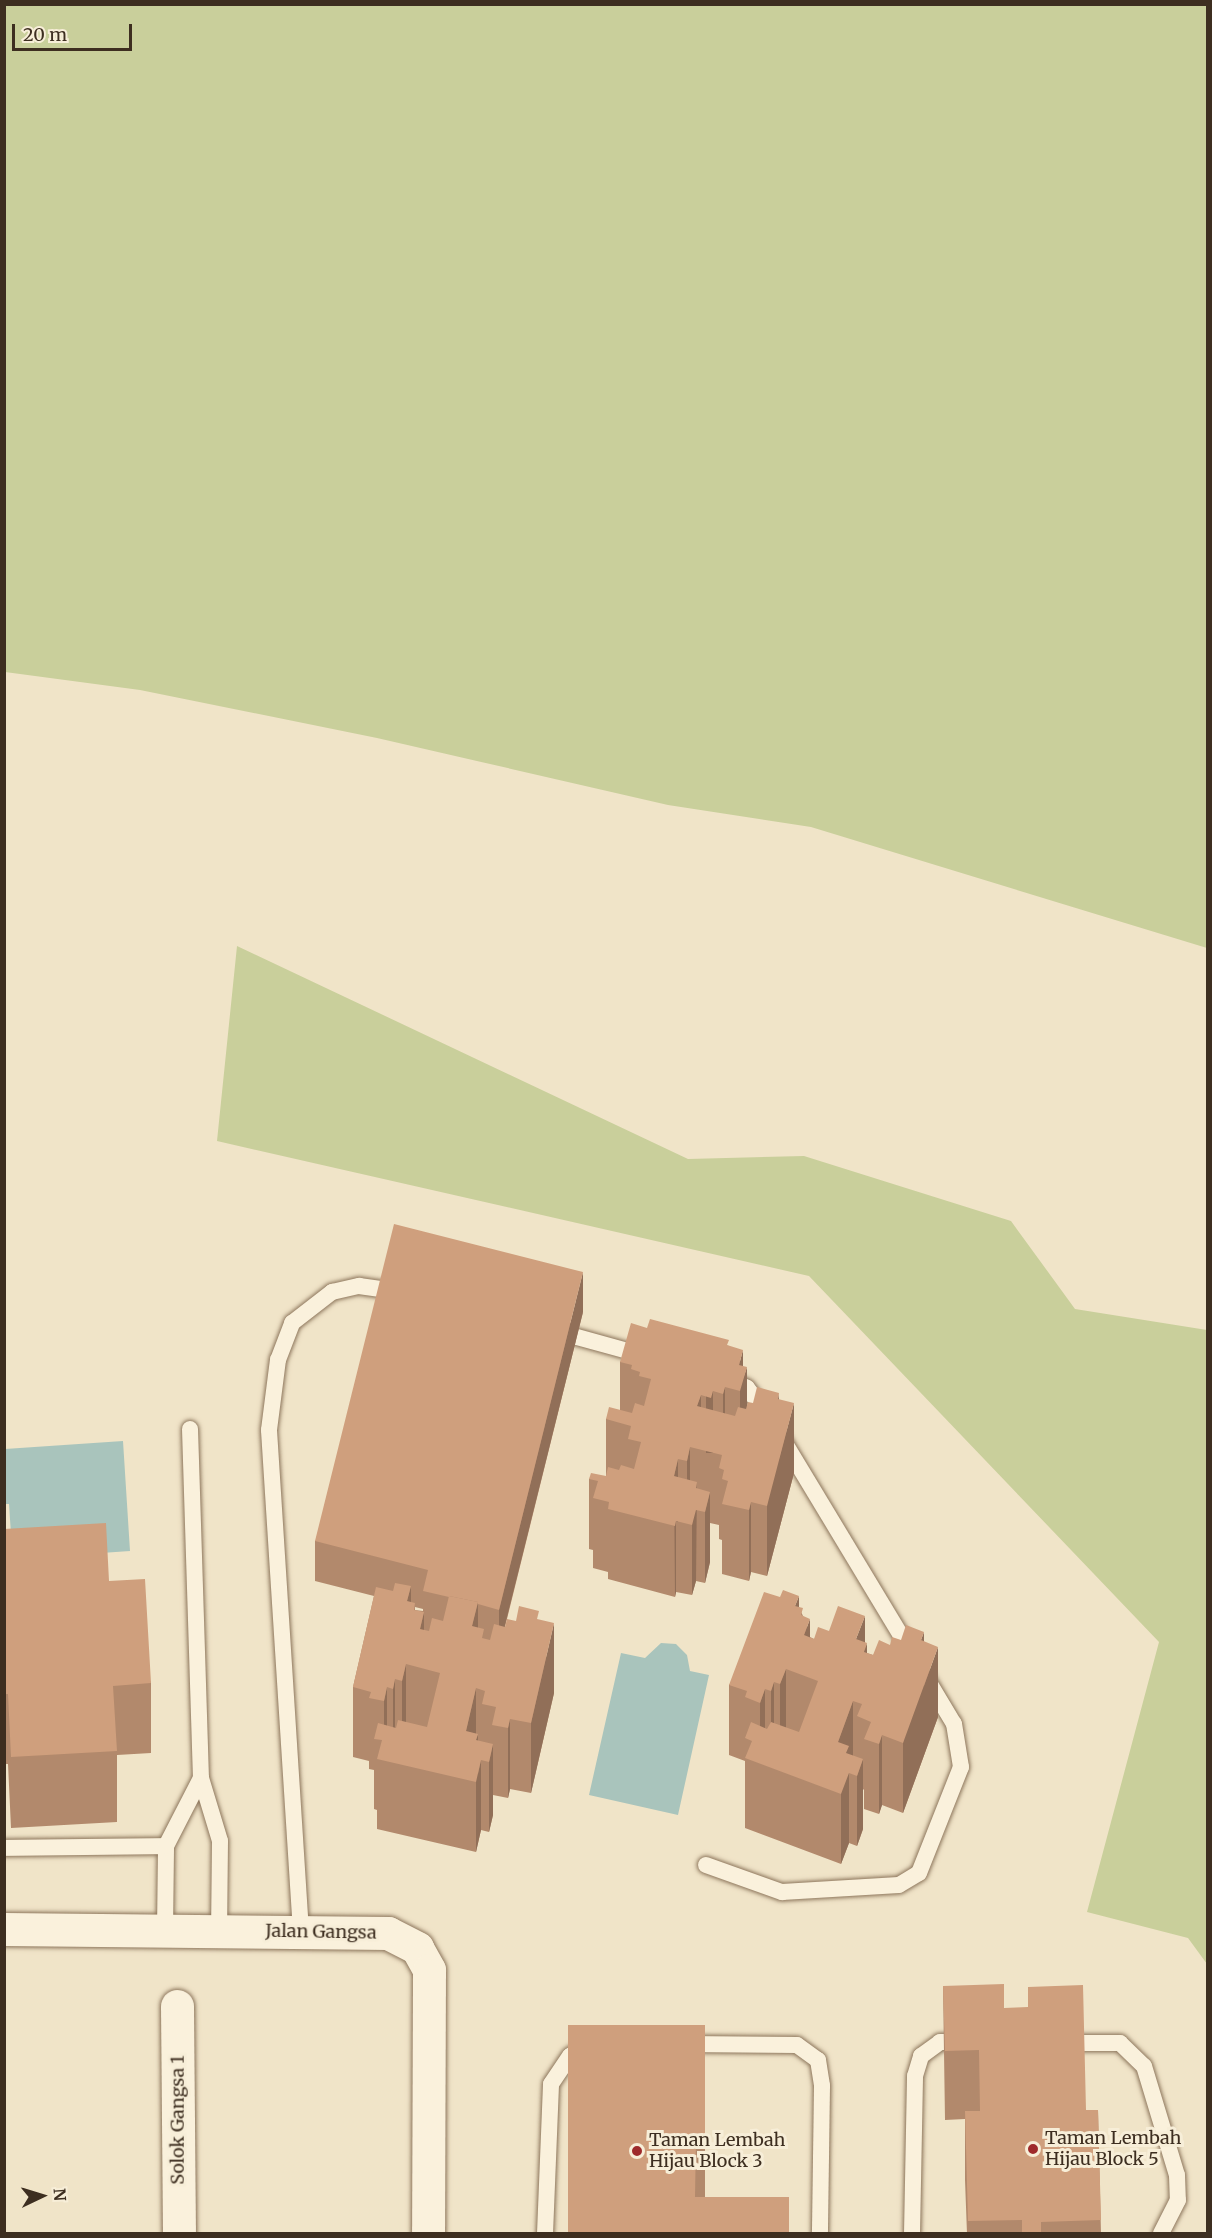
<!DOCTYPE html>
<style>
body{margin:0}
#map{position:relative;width:1212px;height:2238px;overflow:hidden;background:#f0e4c8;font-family:Merriweather,serif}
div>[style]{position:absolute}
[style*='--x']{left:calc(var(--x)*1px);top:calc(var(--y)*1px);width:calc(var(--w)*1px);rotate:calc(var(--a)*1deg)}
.green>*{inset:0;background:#c9cf9b}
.water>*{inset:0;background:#a9c4bc}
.roads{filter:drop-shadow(0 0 2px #8d765c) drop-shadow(0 0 2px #8d765c)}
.service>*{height:16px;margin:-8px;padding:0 8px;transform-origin:8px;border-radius:8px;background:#faf1dc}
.minor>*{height:33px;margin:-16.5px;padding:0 16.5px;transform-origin:16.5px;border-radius:16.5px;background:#faf1dc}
.wall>*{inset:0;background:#b2896c}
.shaded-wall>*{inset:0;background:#916f58;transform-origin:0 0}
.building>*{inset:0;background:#cf9f7d}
.dots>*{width:16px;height:16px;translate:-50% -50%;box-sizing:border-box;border:3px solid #f7eed8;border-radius:50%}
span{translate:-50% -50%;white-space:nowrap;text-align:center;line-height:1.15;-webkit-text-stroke:6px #f7eed8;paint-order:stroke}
.street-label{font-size:18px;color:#3d2e20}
.poi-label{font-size:18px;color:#3d2e20}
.left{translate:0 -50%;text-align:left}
.frame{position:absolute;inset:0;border:6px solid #3d2e20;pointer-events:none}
.north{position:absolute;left:12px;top:2166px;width:60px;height:60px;-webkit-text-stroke:4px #f7eed8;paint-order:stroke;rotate:86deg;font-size:16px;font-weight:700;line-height:24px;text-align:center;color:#3d2e20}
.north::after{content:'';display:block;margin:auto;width:21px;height:27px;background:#3d2e20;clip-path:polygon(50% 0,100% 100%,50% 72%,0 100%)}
.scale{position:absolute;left:12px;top:24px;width:120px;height:27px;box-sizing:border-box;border:3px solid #3d2e20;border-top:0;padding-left:8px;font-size:18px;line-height:21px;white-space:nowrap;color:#3d2e20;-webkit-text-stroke:4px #f7eed8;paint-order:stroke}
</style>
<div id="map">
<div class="green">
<div style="clip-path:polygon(5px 4px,1207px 5px,1207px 948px,811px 827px,668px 805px,377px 738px,140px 690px,5px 672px)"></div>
<div style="clip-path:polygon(237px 946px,688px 1159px,804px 1156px,1011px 1221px,1075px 1309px,1207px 1330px,1207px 1964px,1188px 1938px,1087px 1912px,1159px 1642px,809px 1276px,217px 1141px)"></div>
</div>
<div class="water">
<div style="clip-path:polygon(123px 1441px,130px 1551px,87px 1554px,11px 1534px,9px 1504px,5px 1504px,5px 1449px)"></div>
<div style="clip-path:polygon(661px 1643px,676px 1644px,687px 1655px,690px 1671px,709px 1675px,678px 1815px,589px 1795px,621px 1653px,645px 1658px)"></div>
</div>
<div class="roads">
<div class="service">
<div style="--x:577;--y:1337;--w:72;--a:15.4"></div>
<div style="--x:728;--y:1379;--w:21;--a:25"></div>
<div style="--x:747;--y:1388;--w:34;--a:52"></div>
<div style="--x:190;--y:1429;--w:349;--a:88.2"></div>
<div style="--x:201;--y:1778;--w:66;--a:73.2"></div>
<div style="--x:220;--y:1841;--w:90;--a:90.6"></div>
<div style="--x:783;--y:1440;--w:250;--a:58.9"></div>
<div style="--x:4;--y:1848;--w:162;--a:-0.7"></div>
<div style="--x:706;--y:1865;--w:81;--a:19.6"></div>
<div style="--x:782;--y:1892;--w:117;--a:-3.4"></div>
<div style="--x:899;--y:1885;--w:23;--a:-31"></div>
<div style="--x:919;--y:1873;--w:114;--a:-68.4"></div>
<div style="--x:961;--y:1767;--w:44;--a:-99.2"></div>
<div style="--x:954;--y:1724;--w:52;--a:-121"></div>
<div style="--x:165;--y:1931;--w:85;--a:-89.3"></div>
<div style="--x:166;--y:1846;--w:76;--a:-62.8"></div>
<div style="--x:301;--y:1932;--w:503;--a:-93.65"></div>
<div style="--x:269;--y:1430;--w:71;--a:-82.7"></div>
<div style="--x:278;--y:1360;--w:40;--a:-69"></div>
<div style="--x:292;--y:1323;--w:51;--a:-37.8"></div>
<div style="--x:332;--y:1292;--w:28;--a:-13"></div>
<div style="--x:359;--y:1286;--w:29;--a:8"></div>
<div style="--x:1064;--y:2043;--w:56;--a:0"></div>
<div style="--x:1120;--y:2043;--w:33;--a:44"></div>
<div style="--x:1144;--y:2066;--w:114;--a:73.2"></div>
<div style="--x:1177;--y:2175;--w:25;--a:88"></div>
<div style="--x:1178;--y:2200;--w:38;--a:117"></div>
<div style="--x:684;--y:2044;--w:113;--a:0.5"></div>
<div style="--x:797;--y:2045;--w:26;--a:36"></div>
<div style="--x:818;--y:2060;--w:26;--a:81"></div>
<div style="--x:822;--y:2086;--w:148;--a:90.8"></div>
<div style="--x:545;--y:2234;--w:150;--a:-87.7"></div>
<div style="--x:551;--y:2084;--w:34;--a:-56"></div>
<div style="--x:570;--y:2056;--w:17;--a:-33"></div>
<div style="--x:912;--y:2234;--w:158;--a:-88.9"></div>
<div style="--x:915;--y:2076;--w:21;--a:-73"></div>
<div style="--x:921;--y:2056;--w:24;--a:-36"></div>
<div style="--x:940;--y:2042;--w:24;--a:0"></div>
</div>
<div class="minor">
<div style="--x:4;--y:1929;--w:384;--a:0.6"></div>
<div style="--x:388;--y:1933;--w:33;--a:27"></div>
<div style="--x:417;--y:1948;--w:25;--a:61"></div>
<div style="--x:429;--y:1970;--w:264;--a:90.2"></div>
<div style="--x:177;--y:2006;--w:228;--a:89.5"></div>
</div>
</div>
<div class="wall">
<div style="clip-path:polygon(evenodd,583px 1312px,505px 1627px,516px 1621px,539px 1620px,554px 1693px,531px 1793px,510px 1789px,508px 1798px,493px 1795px,493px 1815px,489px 1832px,481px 1830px,476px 1852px,377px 1829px,377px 1810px,374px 1809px,374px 1770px,369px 1769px,369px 1761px,353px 1757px,353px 1687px,374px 1596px,315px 1581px,315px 1541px,583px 1312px,415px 1607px,423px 1609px,423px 1611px,415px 1610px,415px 1607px)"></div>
<div style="clip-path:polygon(647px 1328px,729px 1346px,743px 1366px,747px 1406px,753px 1403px,779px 1399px,794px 1473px,767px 1576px,751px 1572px,749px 1581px,722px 1574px,722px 1540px,719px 1539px,719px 1525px,710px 1523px,710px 1562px,705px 1583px,696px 1581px,692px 1595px,676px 1592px,675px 1597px,608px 1579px,608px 1572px,593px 1568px,593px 1550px,589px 1549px,589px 1479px,606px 1476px,606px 1419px,620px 1410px,620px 1362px)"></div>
<div style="clip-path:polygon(4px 1529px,109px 1581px,151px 1683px,151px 1753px,117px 1755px,117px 1822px,11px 1828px,8px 1764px,4px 1764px)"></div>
<div style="clip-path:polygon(799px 1607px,803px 1616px,810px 1637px,814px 1639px,829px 1631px,865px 1642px,867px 1653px,873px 1655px,890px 1645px,901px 1640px,924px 1641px,938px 1717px,903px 1813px,882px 1805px,879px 1814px,864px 1809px,864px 1790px,863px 1789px,863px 1829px,857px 1846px,849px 1843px,841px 1864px,745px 1828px,745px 1761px,729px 1755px,729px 1685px)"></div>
<div style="clip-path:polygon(943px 1986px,1004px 2008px,1086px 2110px,1098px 2110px,1101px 2234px,967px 2234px,965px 2180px,965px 2119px,945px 2120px)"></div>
<div style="clip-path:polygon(705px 2025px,705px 2197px,568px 2234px)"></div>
</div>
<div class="shaded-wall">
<div style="clip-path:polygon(583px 1272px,583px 1312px,499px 1649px,499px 1610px)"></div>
<div style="clip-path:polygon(743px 1350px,743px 1379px,747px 1367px,747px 1437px,740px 1462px,740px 1391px,739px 1365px)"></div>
<div style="clip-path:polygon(725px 1387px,725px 1457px,723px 1464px,723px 1394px)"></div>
<div style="left:713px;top:1391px;width:62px;height:7px;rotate:90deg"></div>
<div style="clip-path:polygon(779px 1393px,779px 1459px,794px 1403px,794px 1473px,767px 1576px,767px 1506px,778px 1399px)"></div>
<div style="clip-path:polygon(701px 1395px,701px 1450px,697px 1406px)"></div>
<div style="clip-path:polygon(690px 1447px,690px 1517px,687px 1524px,687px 1461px)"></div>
<div style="clip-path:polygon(678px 1459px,678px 1522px,676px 1521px,676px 1592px,675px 1597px,674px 1476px)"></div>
<div style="clip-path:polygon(697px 1482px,696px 1581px,692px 1595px,692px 1525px)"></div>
<div style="clip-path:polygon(710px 1492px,710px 1562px,705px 1583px,705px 1512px)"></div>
<div style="clip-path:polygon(751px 1502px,751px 1572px,749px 1581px,749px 1510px)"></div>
<div style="clip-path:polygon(411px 1586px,411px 1657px,407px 1601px)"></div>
<div style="clip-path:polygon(799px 1596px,799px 1666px,795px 1606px)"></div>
<div style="clip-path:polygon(478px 1602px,478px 1673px,472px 1626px)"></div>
<div style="clip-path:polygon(424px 1612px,424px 1669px,420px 1629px)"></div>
<div style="clip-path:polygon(865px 1616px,865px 1649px,867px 1643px,867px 1713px,856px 1639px)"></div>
<div style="clip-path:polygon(810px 1619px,810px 1678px,804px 1635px)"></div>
<div style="clip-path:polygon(554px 1623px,554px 1693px,531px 1793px,531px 1723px)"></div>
<div style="clip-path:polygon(924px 1632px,924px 1686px,938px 1647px,938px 1717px,903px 1813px,903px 1743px,921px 1640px)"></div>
<div style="clip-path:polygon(406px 1664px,406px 1735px,402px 1751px,402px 1681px)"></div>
<div style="clip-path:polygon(786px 1669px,786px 1739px,780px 1755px,780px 1684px)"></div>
<div style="clip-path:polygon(395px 1679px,395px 1749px,393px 1759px,393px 1689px)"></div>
<div style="clip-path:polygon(774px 1682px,774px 1752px,771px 1761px,771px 1691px)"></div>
<div style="clip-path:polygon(387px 1687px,387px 1757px,384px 1760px,384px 1701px)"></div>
<div style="clip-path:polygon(476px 1688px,476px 1758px,466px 1731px)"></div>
<div style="clip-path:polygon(765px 1689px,765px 1759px,760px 1763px,760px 1703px)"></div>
<div style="clip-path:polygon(853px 1701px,853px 1772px,849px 1773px,849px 1843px,841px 1864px,841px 1794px,838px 1742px)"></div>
<div style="clip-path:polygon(510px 1719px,510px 1789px,508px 1798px,508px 1728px)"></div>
<div style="clip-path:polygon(478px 1734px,478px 1774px,481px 1760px,481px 1830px,476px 1852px,476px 1740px)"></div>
<div style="clip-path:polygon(882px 1735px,882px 1805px,879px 1814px,879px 1744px)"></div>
<div style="clip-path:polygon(493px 1744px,493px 1815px,489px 1832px,489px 1762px)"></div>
<div style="clip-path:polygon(863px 1759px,863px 1829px,857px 1846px,857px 1776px)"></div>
</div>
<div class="building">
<div style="clip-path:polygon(394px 1224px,583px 1272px,499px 1610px,478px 1604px,478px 1602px,449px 1596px,449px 1597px,423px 1591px,428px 1570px,315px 1541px)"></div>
<div style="clip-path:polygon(650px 1319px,729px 1340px,727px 1345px,743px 1350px,739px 1365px,747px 1367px,740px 1391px,725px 1387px,723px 1394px,713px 1391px,711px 1398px,701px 1395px,697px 1406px,735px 1416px,738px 1407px,746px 1409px,748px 1402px,753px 1403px,757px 1387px,779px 1393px,778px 1399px,794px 1403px,767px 1506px,751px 1502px,749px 1510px,722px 1504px,728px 1481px,722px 1479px,724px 1470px,719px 1468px,722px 1455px,690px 1447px,687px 1461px,678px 1459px,674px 1476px,697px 1482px,696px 1488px,710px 1492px,705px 1512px,696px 1510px,692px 1525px,676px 1521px,675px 1526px,608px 1509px,609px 1502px,593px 1498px,598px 1481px,589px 1479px,591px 1473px,606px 1476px,608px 1467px,619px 1470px,621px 1465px,634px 1469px,641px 1442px,628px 1439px,631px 1426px,606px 1419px,609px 1407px,632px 1413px,635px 1403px,644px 1406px,651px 1379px,639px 1376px,640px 1372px,631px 1369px,632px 1365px,620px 1362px,631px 1323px,647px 1328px)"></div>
<div style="clip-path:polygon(106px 1523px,109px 1581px,145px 1579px,151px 1683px,113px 1686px,117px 1751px,11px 1757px,8px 1694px,4px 1694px,4px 1529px)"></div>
<div style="clip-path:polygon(395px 1583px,411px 1586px,407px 1601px,415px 1603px,414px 1610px,424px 1612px,420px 1629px,429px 1631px,432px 1618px,443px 1621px,449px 1596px,478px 1602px,472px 1626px,484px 1629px,482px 1638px,490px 1640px,494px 1624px,505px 1627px,507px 1619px,516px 1621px,519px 1606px,539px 1611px,537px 1619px,554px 1623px,531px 1723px,510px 1719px,508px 1728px,492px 1725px,496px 1707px,482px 1704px,485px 1691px,476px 1688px,466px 1731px,478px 1734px,476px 1740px,493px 1744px,489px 1762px,481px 1760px,476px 1782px,377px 1759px,382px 1740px,374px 1739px,378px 1723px,396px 1728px,398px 1720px,427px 1727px,440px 1673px,406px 1664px,402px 1681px,395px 1679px,393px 1689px,387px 1687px,384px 1701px,369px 1698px,371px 1692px,353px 1687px,376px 1587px,393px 1591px)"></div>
<div style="clip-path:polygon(783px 1590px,799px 1596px,795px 1606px,803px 1608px,801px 1615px,810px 1619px,804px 1635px,814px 1639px,818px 1627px,829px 1631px,838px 1606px,865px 1616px,856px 1639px,867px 1643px,864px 1652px,873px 1655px,879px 1640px,890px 1645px,892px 1637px,901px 1640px,906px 1625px,924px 1632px,921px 1640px,938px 1647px,903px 1743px,882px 1735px,879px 1744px,864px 1739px,871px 1722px,857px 1716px,862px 1704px,853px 1701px,838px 1742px,849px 1746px,846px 1753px,863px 1759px,857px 1776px,849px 1773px,841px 1794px,745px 1758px,752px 1741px,745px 1738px,751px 1722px,767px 1729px,771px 1722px,799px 1732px,818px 1681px,786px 1669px,780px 1684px,774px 1682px,771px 1691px,765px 1689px,760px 1703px,745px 1697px,747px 1691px,729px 1685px,764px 1592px,780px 1597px)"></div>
<div style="clip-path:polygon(1004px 1984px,1004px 2008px,1028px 2007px,1028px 1987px,1083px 1985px,1086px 2110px,1098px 2110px,1101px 2220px,1041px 2222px,1041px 2234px,1022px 2234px,1022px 2220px,968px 2221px,965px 2111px,980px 2111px,979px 2050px,945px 2051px,943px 1986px)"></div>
<div style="clip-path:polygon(568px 2025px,705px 2025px,705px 2140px,696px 2140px,695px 2197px,789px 2197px,789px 2234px,568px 2234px)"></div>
</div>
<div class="dots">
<div style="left:1033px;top:2149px;background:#9e2a2b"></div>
<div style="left:637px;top:2151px;background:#9e2a2b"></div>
</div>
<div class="street-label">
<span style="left:321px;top:1932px;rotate:1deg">Jalan Gangsa</span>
<span style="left:178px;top:2120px;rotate:-90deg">Solok Gangsa 1</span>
</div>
<div class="poi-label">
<span class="left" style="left:1045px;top:2149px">Taman Lembah<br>Hijau Block 5</span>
<span class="left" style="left:649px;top:2151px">Taman Lembah<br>Hijau Block 3</span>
</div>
<div class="frame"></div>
<div class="north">N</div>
<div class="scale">20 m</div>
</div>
